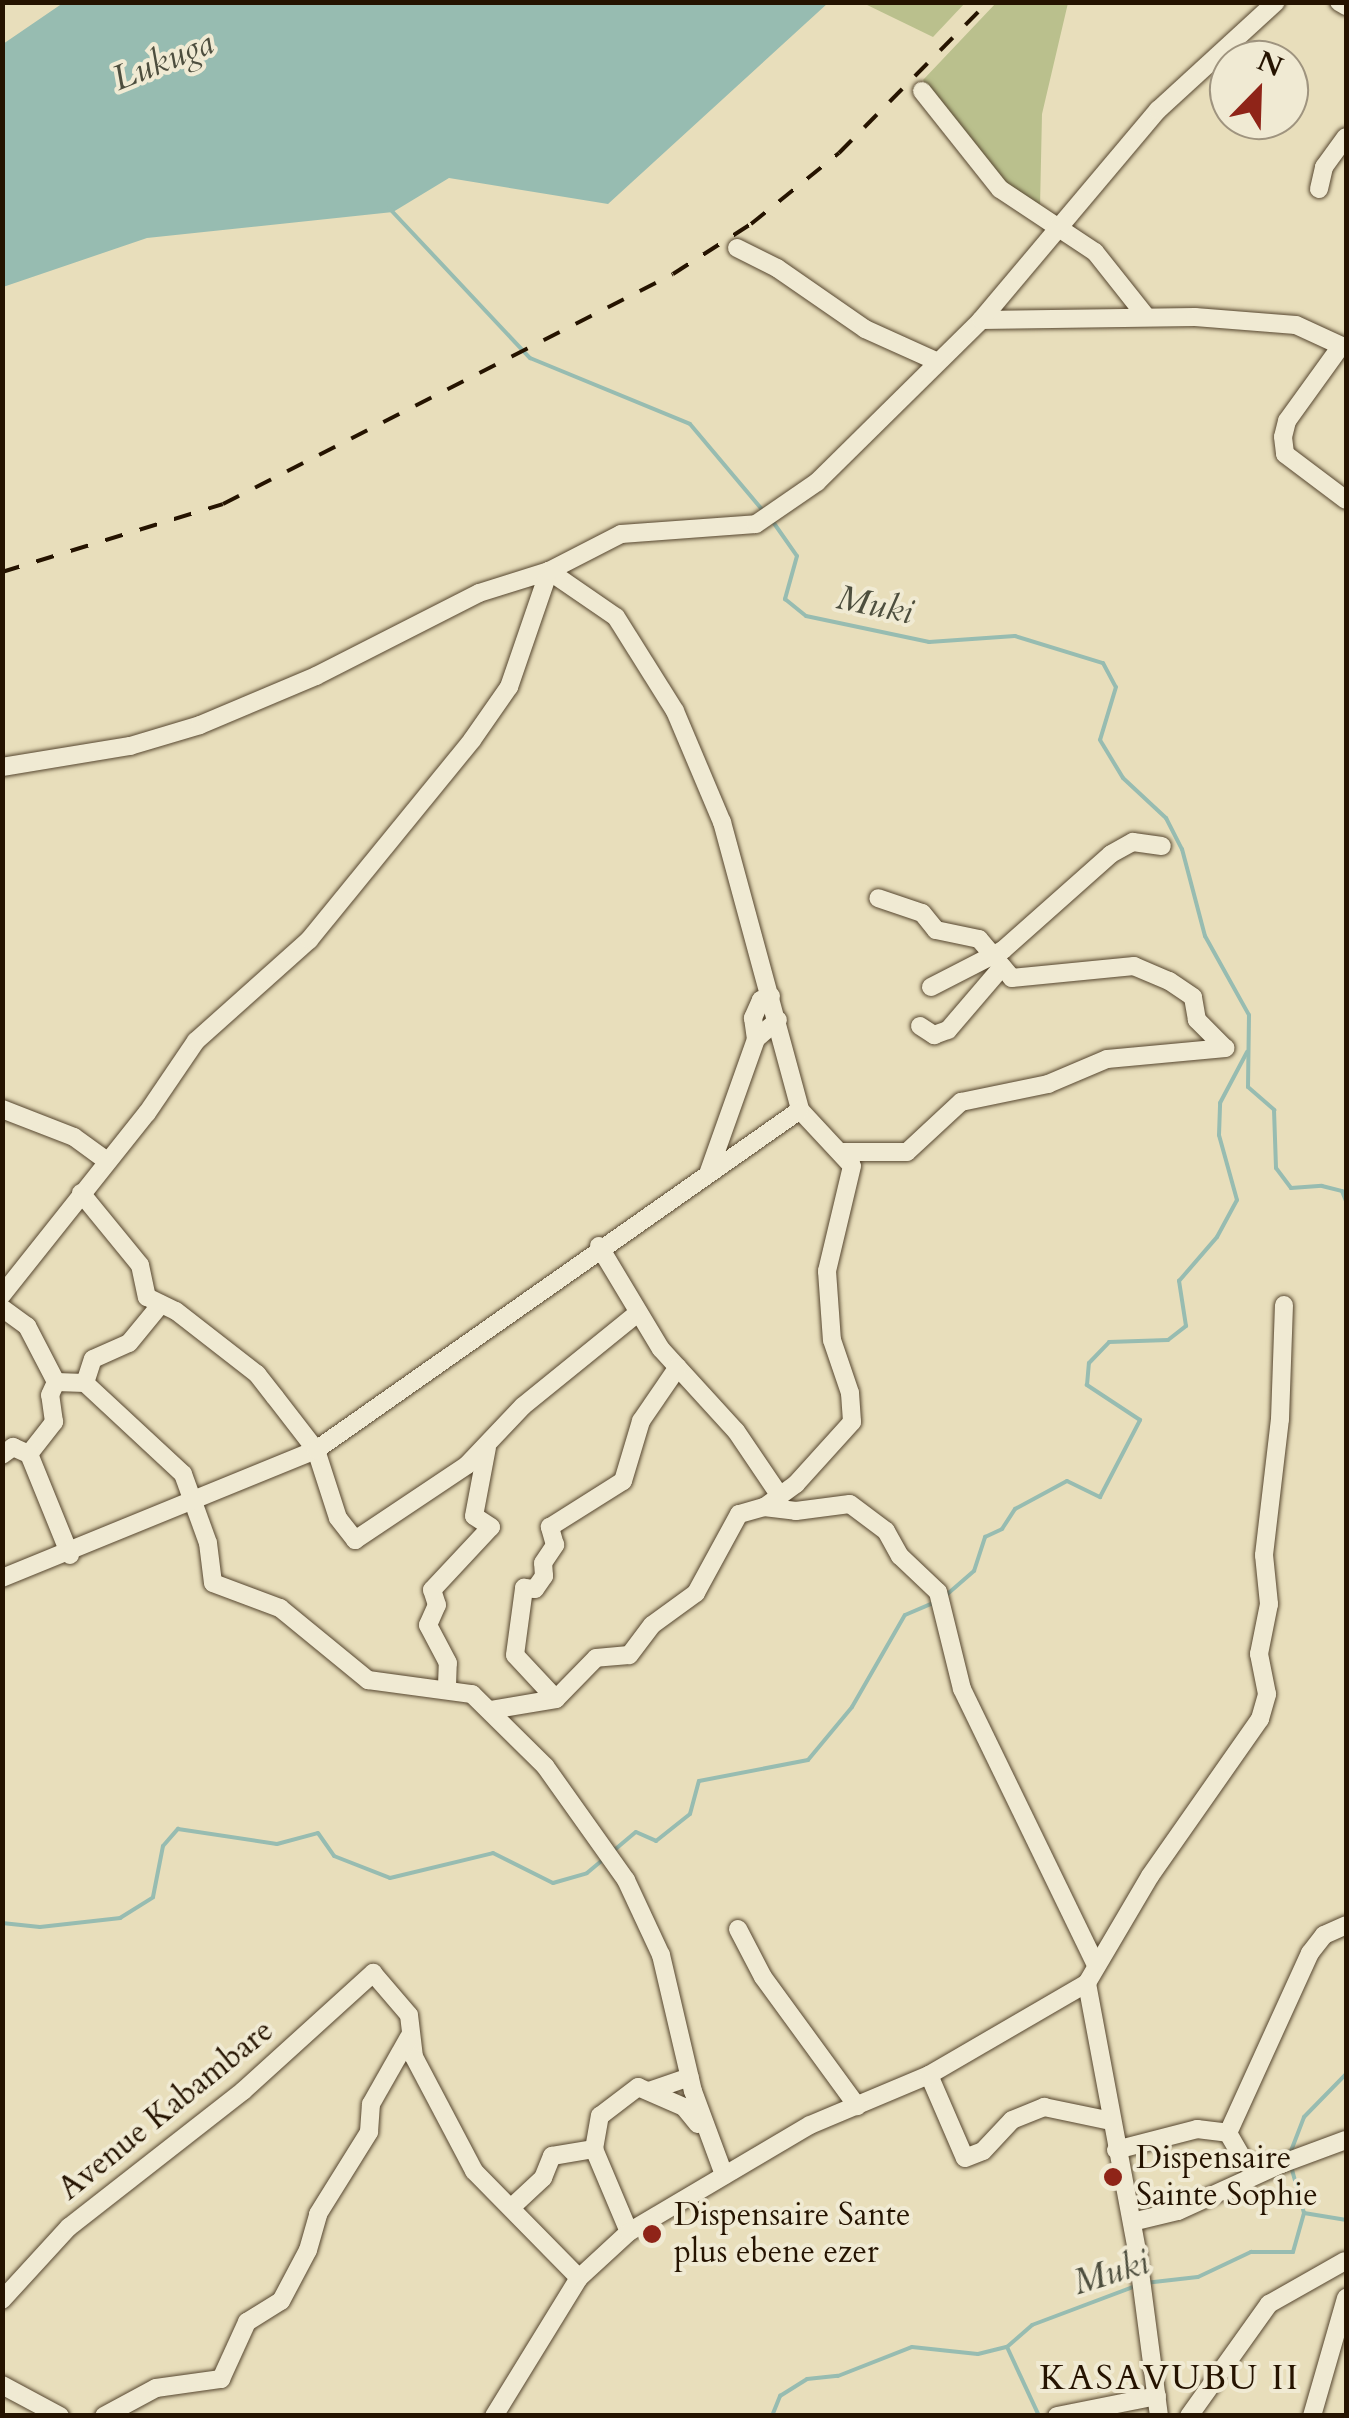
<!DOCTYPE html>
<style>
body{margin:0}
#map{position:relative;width:1349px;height:2418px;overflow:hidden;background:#e8debb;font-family:Cardo,serif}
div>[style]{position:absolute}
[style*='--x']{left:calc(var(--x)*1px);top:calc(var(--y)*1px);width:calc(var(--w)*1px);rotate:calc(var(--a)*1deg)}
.green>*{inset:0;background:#bac08d}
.water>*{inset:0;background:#97bcb1}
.stream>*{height:4px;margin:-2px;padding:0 2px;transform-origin:2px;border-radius:2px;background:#97bcb1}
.roads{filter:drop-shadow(0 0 2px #56462f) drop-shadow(0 0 2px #56462f)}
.minor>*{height:18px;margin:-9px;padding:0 9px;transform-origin:9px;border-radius:9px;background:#f0ead3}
.rail>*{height:4px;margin-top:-2px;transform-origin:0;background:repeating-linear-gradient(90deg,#251300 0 18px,transparent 0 36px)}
.dots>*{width:28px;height:28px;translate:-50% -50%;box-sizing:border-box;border:5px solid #f0ead3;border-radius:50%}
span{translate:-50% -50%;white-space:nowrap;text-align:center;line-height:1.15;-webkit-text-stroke:8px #f0ead3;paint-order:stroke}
.street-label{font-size:32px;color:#251300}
.poi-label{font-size:32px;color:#251300}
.left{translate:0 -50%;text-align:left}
.water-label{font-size:35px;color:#4d4e3e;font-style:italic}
.neighbourhood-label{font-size:35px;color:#251300;letter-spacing:2.5px}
.frame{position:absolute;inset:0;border:5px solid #251300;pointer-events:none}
.north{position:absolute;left:1209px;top:40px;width:100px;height:100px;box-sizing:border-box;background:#f0ead3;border:2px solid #9f947f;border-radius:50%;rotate:23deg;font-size:28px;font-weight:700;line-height:40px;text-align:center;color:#251300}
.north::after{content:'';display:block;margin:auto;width:35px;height:45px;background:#8f2418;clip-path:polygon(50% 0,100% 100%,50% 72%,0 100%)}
</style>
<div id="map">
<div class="green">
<div style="clip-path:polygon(863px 3px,965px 3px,933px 37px)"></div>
<div style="clip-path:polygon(996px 3px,1068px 3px,1042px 114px,1040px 207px,995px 178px,923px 80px)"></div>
</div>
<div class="water">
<div style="clip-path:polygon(63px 3px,63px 2px,828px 3px,608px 204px,449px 178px,393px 212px,147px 238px,3px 287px,3px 44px)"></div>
</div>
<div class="stream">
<div style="--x:389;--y:208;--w:206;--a:46.8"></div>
<div style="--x:530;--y:358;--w:173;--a:22.4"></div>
<div style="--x:690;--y:424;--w:115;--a:49.9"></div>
<div style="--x:771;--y:519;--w:45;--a:54.9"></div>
<div style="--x:797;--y:556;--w:45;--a:105.6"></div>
<div style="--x:785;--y:599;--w:27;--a:39"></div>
<div style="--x:806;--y:616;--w:126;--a:11.9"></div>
<div style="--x:929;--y:642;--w:86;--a:-4"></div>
<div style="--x:1015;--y:636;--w:92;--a:17.1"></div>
<div style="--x:1103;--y:663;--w:27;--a:62"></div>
<div style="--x:1116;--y:687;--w:55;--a:106.8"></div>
<div style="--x:1100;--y:740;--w:44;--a:58.8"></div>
<div style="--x:1123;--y:778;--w:59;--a:42.9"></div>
<div style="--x:1166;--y:818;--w:35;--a:63"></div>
<div style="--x:1182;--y:849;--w:90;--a:75.2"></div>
<div style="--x:1205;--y:936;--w:90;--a:60.9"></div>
<div style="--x:1249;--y:1015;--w:72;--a:90.8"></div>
<div style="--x:1248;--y:1087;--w:35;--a:41"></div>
<div style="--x:1274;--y:1110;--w:58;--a:88"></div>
<div style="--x:1276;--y:1168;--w:25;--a:53"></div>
<div style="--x:1291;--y:1188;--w:31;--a:-4"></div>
<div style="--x:1322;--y:1186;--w:21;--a:14"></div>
<div style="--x:1342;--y:1191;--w:11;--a:68"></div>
<div style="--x:944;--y:1597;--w:40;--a:-41"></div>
<div style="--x:974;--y:1571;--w:36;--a:-72"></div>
<div style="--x:985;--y:1537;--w:19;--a:-25"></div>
<div style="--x:1002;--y:1529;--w:24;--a:-57"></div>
<div style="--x:1015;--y:1509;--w:59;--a:-28.3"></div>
<div style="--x:1067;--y:1481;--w:37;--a:26"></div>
<div style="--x:1100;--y:1497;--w:87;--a:-62.5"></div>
<div style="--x:1140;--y:1420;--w:64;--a:-146.6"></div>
<div style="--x:1087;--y:1385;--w:22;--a:-85"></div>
<div style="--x:1089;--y:1363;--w:29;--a:-46"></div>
<div style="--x:1109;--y:1342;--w:59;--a:-1.9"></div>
<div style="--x:1168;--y:1340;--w:23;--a:-38"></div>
<div style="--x:1186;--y:1326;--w:46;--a:-98.8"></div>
<div style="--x:1179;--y:1281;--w:58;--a:-49.2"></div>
<div style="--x:1217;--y:1237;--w:42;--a:-61.6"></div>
<div style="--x:1237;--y:1200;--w:67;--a:-105.5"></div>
<div style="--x:1219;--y:1135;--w:32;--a:-88"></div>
<div style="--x:1220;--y:1103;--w:58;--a:-62.1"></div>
<div style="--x:612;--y:1852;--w:31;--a:-40"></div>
<div style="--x:636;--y:1832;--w:22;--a:24"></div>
<div style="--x:656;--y:1841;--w:43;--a:-38.5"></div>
<div style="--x:690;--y:1814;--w:34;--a:-75"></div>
<div style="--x:699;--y:1781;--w:111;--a:-10.9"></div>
<div style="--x:808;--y:1760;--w:69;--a:-50.3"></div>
<div style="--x:852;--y:1707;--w:106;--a:-60.1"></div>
<div style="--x:905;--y:1615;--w:34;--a:-23"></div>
<div style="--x:2;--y:1923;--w:38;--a:6"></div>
<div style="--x:40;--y:1927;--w:81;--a:-6.4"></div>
<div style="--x:120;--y:1918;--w:39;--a:-32"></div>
<div style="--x:153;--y:1897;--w:52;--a:-78.9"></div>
<div style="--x:163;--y:1846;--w:23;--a:-49"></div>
<div style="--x:178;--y:1829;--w:100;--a:8.6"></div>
<div style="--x:277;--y:1844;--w:42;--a:-15"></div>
<div style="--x:318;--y:1833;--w:28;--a:55"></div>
<div style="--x:334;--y:1856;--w:60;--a:21.4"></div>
<div style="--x:390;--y:1878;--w:106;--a:-13.6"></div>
<div style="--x:493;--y:1853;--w:67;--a:26.6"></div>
<div style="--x:553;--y:1883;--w:35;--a:-16"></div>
<div style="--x:587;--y:1873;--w:23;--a:-40"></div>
<div style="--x:1291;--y:2151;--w:36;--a:-69"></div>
<div style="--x:1304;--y:2117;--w:60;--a:-45.7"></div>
<div style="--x:1304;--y:2213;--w:43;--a:9.5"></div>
<div style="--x:1145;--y:2283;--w:53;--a:-6.5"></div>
<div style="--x:1198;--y:2277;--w:59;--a:-25.3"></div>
<div style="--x:1251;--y:2252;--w:42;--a:0"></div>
<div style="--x:1293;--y:2252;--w:41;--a:-74.2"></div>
<div style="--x:1304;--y:2213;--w:49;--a:-105.5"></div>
<div style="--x:1007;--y:2347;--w:76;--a:65.1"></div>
<div style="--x:772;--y:2416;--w:22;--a:-68"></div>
<div style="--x:780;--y:2396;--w:32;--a:-32"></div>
<div style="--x:807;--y:2379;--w:31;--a:-6"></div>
<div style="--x:838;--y:2376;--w:79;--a:-21.4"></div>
<div style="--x:912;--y:2347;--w:66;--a:6.1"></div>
<div style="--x:978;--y:2354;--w:30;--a:-14"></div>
<div style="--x:1007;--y:2347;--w:33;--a:-41"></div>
<div style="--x:1032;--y:2325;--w:111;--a:-20.6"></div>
</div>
<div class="roads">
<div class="minor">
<div style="--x:1339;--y:2;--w:8;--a:30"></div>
<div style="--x:922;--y:91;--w:125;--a:51.5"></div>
<div style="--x:1000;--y:189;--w:114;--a:33.6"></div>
<div style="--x:1095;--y:252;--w:80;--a:51.6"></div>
<div style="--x:1319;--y:189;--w:23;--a:-77"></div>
<div style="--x:1324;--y:167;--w:37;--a:-54"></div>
<div style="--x:737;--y:248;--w:45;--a:26.6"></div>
<div style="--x:777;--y:268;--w:107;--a:34.7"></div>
<div style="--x:865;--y:329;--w:80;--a:24.3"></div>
<div style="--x:981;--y:320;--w:214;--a:-0.8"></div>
<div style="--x:1195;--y:317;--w:101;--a:4.5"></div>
<div style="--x:1296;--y:325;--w:55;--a:24.7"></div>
<div style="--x:1341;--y:346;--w:92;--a:125.8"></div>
<div style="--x:1287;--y:421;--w:16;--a:104"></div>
<div style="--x:1283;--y:437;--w:17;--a:83"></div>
<div style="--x:1285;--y:454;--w:76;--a:37"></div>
<div style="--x:2;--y:767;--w:130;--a:-9.3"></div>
<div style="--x:130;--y:746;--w:73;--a:-16.7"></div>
<div style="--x:200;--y:725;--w:126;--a:-22.9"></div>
<div style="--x:316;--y:676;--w:183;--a:-27"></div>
<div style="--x:479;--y:593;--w:73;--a:-17.4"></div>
<div style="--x:549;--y:571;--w:81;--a:34.5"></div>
<div style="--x:616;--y:617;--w:111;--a:57.9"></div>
<div style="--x:675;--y:711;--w:121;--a:67.1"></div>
<div style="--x:722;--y:822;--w:298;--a:74.8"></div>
<div style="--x:800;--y:1110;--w:76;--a:47.1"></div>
<div style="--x:852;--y:1166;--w:108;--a:103.4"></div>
<div style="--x:827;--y:1271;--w:69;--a:85.9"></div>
<div style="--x:832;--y:1340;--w:56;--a:71.2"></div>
<div style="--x:850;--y:1393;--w:29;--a:86"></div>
<div style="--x:852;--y:1422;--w:84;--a:132.1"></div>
<div style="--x:796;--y:1484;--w:39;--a:144"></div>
<div style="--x:764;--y:1507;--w:26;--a:164"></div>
<div style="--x:739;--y:1514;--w:90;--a:118.6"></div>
<div style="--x:696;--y:1593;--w:54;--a:144"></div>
<div style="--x:652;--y:1625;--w:38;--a:127"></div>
<div style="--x:629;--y:1655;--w:33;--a:175"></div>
<div style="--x:596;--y:1658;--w:57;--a:134.3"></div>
<div style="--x:556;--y:1699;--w:67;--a:170.5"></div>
<div style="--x:931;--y:987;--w:81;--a:-27.2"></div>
<div style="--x:1003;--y:950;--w:144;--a:-41.6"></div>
<div style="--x:1111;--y:854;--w:25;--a:-29"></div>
<div style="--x:1133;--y:842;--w:29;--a:8"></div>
<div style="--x:771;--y:996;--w:11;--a:158"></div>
<div style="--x:761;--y:1000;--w:20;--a:114"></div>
<div style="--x:753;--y:1018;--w:21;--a:82"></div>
<div style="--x:756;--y:1039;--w:29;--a:-41"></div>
<div style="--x:920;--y:1026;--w:17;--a:33"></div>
<div style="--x:934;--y:1035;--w:15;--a:-20"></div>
<div style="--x:948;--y:1030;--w:83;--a:-49.4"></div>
<div style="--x:2;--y:1109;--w:77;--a:21.3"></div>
<div style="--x:74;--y:1137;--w:41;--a:36"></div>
<div style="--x:842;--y:1152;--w:65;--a:0"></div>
<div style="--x:907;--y:1152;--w:74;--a:-42.8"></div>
<div style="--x:961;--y:1102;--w:89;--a:-11.7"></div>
<div style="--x:1048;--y:1084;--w:64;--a:-23"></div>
<div style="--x:1107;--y:1059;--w:119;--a:-5.3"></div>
<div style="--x:1225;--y:1048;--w:40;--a:-135"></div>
<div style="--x:1197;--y:1020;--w:23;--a:-100"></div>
<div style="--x:1193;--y:997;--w:29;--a:-146"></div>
<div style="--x:1169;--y:981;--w:38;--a:-157"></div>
<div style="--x:1134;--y:966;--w:123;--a:174.4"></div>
<div style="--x:1012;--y:978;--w:51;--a:-130.2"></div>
<div style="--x:979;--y:939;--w:44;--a:-168.2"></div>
<div style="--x:936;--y:930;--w:22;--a:-129"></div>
<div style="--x:922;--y:913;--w:46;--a:-161.2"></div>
<div style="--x:708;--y:1174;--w:143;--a:-70.4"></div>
<div style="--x:81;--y:1193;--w:93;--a:50.7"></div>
<div style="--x:140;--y:1265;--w:33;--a:78"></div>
<div style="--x:147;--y:1297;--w:32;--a:26"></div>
<div style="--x:176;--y:1311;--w:103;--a:37.9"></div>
<div style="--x:257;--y:1374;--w:29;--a:52"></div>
<div style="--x:275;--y:1397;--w:67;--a:52.3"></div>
<div style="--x:316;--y:1450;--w:71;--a:72.1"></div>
<div style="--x:338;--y:1518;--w:28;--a:52"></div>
<div style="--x:355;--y:1540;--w:135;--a:-33.8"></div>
<div style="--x:467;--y:1465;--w:81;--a:-46.5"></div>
<div style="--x:523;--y:1406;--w:148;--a:-39"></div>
<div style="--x:599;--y:1246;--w:120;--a:59"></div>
<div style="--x:661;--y:1349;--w:111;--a:47.6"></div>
<div style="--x:736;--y:1431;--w:78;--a:55.9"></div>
<div style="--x:2;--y:1295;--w:233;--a:-51.5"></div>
<div style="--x:147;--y:1113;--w:87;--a:-55.8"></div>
<div style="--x:196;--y:1041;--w:152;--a:-41.8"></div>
<div style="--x:309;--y:940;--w:258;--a:-50.8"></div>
<div style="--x:472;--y:740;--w:65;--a:-55.1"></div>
<div style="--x:509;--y:687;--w:123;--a:-71"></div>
<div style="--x:549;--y:571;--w:81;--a:-27.2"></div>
<div style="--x:621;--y:534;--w:135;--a:-4.2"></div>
<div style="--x:756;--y:524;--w:74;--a:-34.5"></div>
<div style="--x:817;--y:482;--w:231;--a:-44.6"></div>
<div style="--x:981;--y:320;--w:275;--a:-49.9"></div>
<div style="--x:1158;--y:110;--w:160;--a:-42.5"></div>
<div style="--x:2;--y:1308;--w:31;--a:36"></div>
<div style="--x:27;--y:1326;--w:63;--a:62.6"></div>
<div style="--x:56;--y:1382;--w:29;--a:2"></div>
<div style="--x:85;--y:1383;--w:134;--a:42.9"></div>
<div style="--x:183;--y:1474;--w:73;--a:70.1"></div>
<div style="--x:208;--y:1543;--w:40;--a:82.9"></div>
<div style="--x:213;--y:1583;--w:72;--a:20.5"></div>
<div style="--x:280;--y:1608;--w:114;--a:39.3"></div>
<div style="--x:368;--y:1680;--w:105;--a:7.7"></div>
<div style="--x:472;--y:1694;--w:103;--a:44.6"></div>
<div style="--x:545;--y:1766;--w:140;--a:54.6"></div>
<div style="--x:626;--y:1880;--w:83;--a:65"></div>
<div style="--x:661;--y:1955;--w:140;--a:76.8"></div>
<div style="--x:693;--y:2091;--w:90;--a:69.7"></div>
<div style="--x:85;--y:1383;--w:25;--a:-72"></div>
<div style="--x:93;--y:1359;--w:39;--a:-24"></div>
<div style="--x:129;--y:1343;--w:50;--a:-50.6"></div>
<div style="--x:29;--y:1454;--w:41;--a:-52"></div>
<div style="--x:54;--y:1422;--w:27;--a:-98"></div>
<div style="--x:50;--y:1395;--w:14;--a:-65"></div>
<div style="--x:2;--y:1455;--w:14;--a:-36"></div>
<div style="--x:13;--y:1447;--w:17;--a:24"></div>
<div style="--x:29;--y:1454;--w:109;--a:67.9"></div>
<div style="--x:764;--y:1507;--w:32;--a:7"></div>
<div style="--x:796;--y:1511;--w:54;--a:-7.4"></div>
<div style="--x:850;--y:1504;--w:45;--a:36.9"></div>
<div style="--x:886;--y:1531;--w:29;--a:61"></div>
<div style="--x:900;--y:1556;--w:52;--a:43.5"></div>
<div style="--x:938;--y:1592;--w:100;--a:76.1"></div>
<div style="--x:962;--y:1689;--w:305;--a:64.1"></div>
<div style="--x:2;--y:1578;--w:339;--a:-22.2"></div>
<div style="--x:316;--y:1450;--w:591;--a:-35.09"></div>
<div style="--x:447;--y:1686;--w:23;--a:-88"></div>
<div style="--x:448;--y:1663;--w:43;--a:-117.8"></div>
<div style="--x:428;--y:1625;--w:22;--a:-66"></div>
<div style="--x:437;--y:1605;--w:16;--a:-108"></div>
<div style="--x:432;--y:1590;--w:86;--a:-46.9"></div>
<div style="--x:491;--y:1527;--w:20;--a:-147"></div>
<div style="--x:474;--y:1516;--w:70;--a:-79.3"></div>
<div style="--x:556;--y:1699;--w:60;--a:-133"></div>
<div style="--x:515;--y:1655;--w:68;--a:-82.3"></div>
<div style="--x:524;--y:1588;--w:11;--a:5"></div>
<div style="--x:535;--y:1589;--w:16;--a:-55"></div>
<div style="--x:544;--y:1576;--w:13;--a:-94"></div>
<div style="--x:543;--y:1563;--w:22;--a:-56"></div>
<div style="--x:555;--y:1545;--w:19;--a:-106"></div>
<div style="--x:550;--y:1527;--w:86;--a:-32.2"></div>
<div style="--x:623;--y:1481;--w:63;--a:-73.3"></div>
<div style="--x:641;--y:1421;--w:65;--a:-55.6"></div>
<div style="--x:738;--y:1929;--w:54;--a:62.5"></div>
<div style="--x:763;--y:1977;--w:160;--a:53.9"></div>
<div style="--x:929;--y:2075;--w:90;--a:66.6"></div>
<div style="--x:965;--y:2158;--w:19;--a:-21"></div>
<div style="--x:983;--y:2151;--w:42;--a:-46.9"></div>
<div style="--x:1012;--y:2120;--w:35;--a:-22"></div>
<div style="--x:1044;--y:2107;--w:68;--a:11.8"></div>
<div style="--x:649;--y:2091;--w:43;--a:-18.9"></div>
<div style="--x:1228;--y:2133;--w:34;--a:60"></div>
<div style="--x:1245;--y:2163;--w:36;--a:2"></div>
<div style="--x:1281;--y:2164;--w:69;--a:-20.3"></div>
<div style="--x:1116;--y:2150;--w:84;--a:-14.5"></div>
<div style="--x:1197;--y:2129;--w:31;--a:7"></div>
<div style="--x:1228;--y:2133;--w:198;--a:-65.5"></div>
<div style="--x:1310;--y:1953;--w:23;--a:-52"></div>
<div style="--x:1324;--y:1935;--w:24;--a:-24"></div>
<div style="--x:514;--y:2205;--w:40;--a:-43"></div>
<div style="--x:543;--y:2178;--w:24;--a:-68"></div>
<div style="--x:552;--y:2156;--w:43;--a:-9.5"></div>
<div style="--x:1132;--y:2222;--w:47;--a:-13.4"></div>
<div style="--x:1178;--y:2211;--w:113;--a:-24.5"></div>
<div style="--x:629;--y:2232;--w:90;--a:-112.9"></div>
<div style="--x:594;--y:2149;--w:34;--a:-80"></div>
<div style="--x:600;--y:2116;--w:48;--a:-37.3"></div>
<div style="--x:638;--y:2087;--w:50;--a:23.5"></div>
<div style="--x:684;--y:2107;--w:22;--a:51"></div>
<div style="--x:2;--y:2300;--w:99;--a:-47.5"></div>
<div style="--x:69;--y:2227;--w:221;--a:-38"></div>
<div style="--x:243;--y:2091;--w:176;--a:-42.2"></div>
<div style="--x:373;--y:1973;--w:55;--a:49.4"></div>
<div style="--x:409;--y:2015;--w:42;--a:83.2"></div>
<div style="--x:414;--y:2057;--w:129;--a:62.2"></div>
<div style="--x:474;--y:2171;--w:150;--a:45.5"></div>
<div style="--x:2;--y:2385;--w:66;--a:28.1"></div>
<div style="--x:104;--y:2416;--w:59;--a:-28.3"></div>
<div style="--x:156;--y:2388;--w:66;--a:-7.9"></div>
<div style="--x:221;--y:2379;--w:63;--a:-65.5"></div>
<div style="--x:247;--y:2322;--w:40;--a:-32"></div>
<div style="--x:281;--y:2301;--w:58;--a:-62.1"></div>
<div style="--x:308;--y:2250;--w:37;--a:-74"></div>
<div style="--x:318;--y:2214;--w:97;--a:-58.1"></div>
<div style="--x:369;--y:2132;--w:28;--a:-86"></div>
<div style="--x:371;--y:2104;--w:77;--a:-60.4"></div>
<div style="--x:494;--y:2416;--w:162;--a:-58.4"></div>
<div style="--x:579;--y:2278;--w:68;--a:-42.6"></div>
<div style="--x:629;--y:2232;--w:210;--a:-30.6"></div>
<div style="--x:810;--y:2125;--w:129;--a:-22.8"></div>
<div style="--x:929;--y:2075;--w:183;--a:-30.2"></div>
<div style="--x:1057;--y:2416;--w:102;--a:-11.3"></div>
<div style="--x:1159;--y:2416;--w:161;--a:-97.5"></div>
<div style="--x:1138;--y:2256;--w:278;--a:-100.6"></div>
<div style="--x:1087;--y:1983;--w:124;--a:-59.5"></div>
<div style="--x:1150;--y:1876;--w:192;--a:-55"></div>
<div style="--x:1260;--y:1719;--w:26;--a:-74"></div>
<div style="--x:1267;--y:1694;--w:41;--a:-101.3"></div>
<div style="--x:1259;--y:1654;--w:51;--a:-78.7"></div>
<div style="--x:1269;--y:1604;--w:49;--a:-95.8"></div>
<div style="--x:1264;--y:1555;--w:137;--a:-83.3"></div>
<div style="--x:1280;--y:1419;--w:114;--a:-88"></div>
<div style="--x:1189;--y:2416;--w:138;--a:-54.5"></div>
<div style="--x:1269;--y:2304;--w:87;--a:-29.5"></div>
<div style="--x:1312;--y:2416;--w:123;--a:-73.9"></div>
</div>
</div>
<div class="rail">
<div style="--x:2;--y:572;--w:231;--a:-17.1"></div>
<div style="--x:223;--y:504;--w:505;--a:-27.07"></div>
<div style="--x:673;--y:274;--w:93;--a:-32.7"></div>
<div style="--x:751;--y:224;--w:113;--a:-38.9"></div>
<div style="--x:839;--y:153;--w:212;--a:-45.4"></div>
</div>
<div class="dots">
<div style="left:1113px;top:2177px;background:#8f2418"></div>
<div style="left:652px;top:2234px;background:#8f2418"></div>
</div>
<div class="street-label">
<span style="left:166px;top:2110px;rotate:-39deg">Avenue Kabambare</span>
</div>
<div class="poi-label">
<span class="left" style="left:1136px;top:2177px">Dispensaire<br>Sainte Sophie</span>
<span class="left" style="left:674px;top:2234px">Dispensaire Sante<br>plus ebene ezer</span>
</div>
<div class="water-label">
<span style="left:163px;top:61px;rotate:-22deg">Lukuga</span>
<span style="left:875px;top:605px;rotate:12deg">Muki</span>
<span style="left:1111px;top:2273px;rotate:-17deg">Muki</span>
</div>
<div class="neighbourhood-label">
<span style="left:1170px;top:2378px">KASAVUBU II</span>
</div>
<div class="frame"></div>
<div class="north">N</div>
</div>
